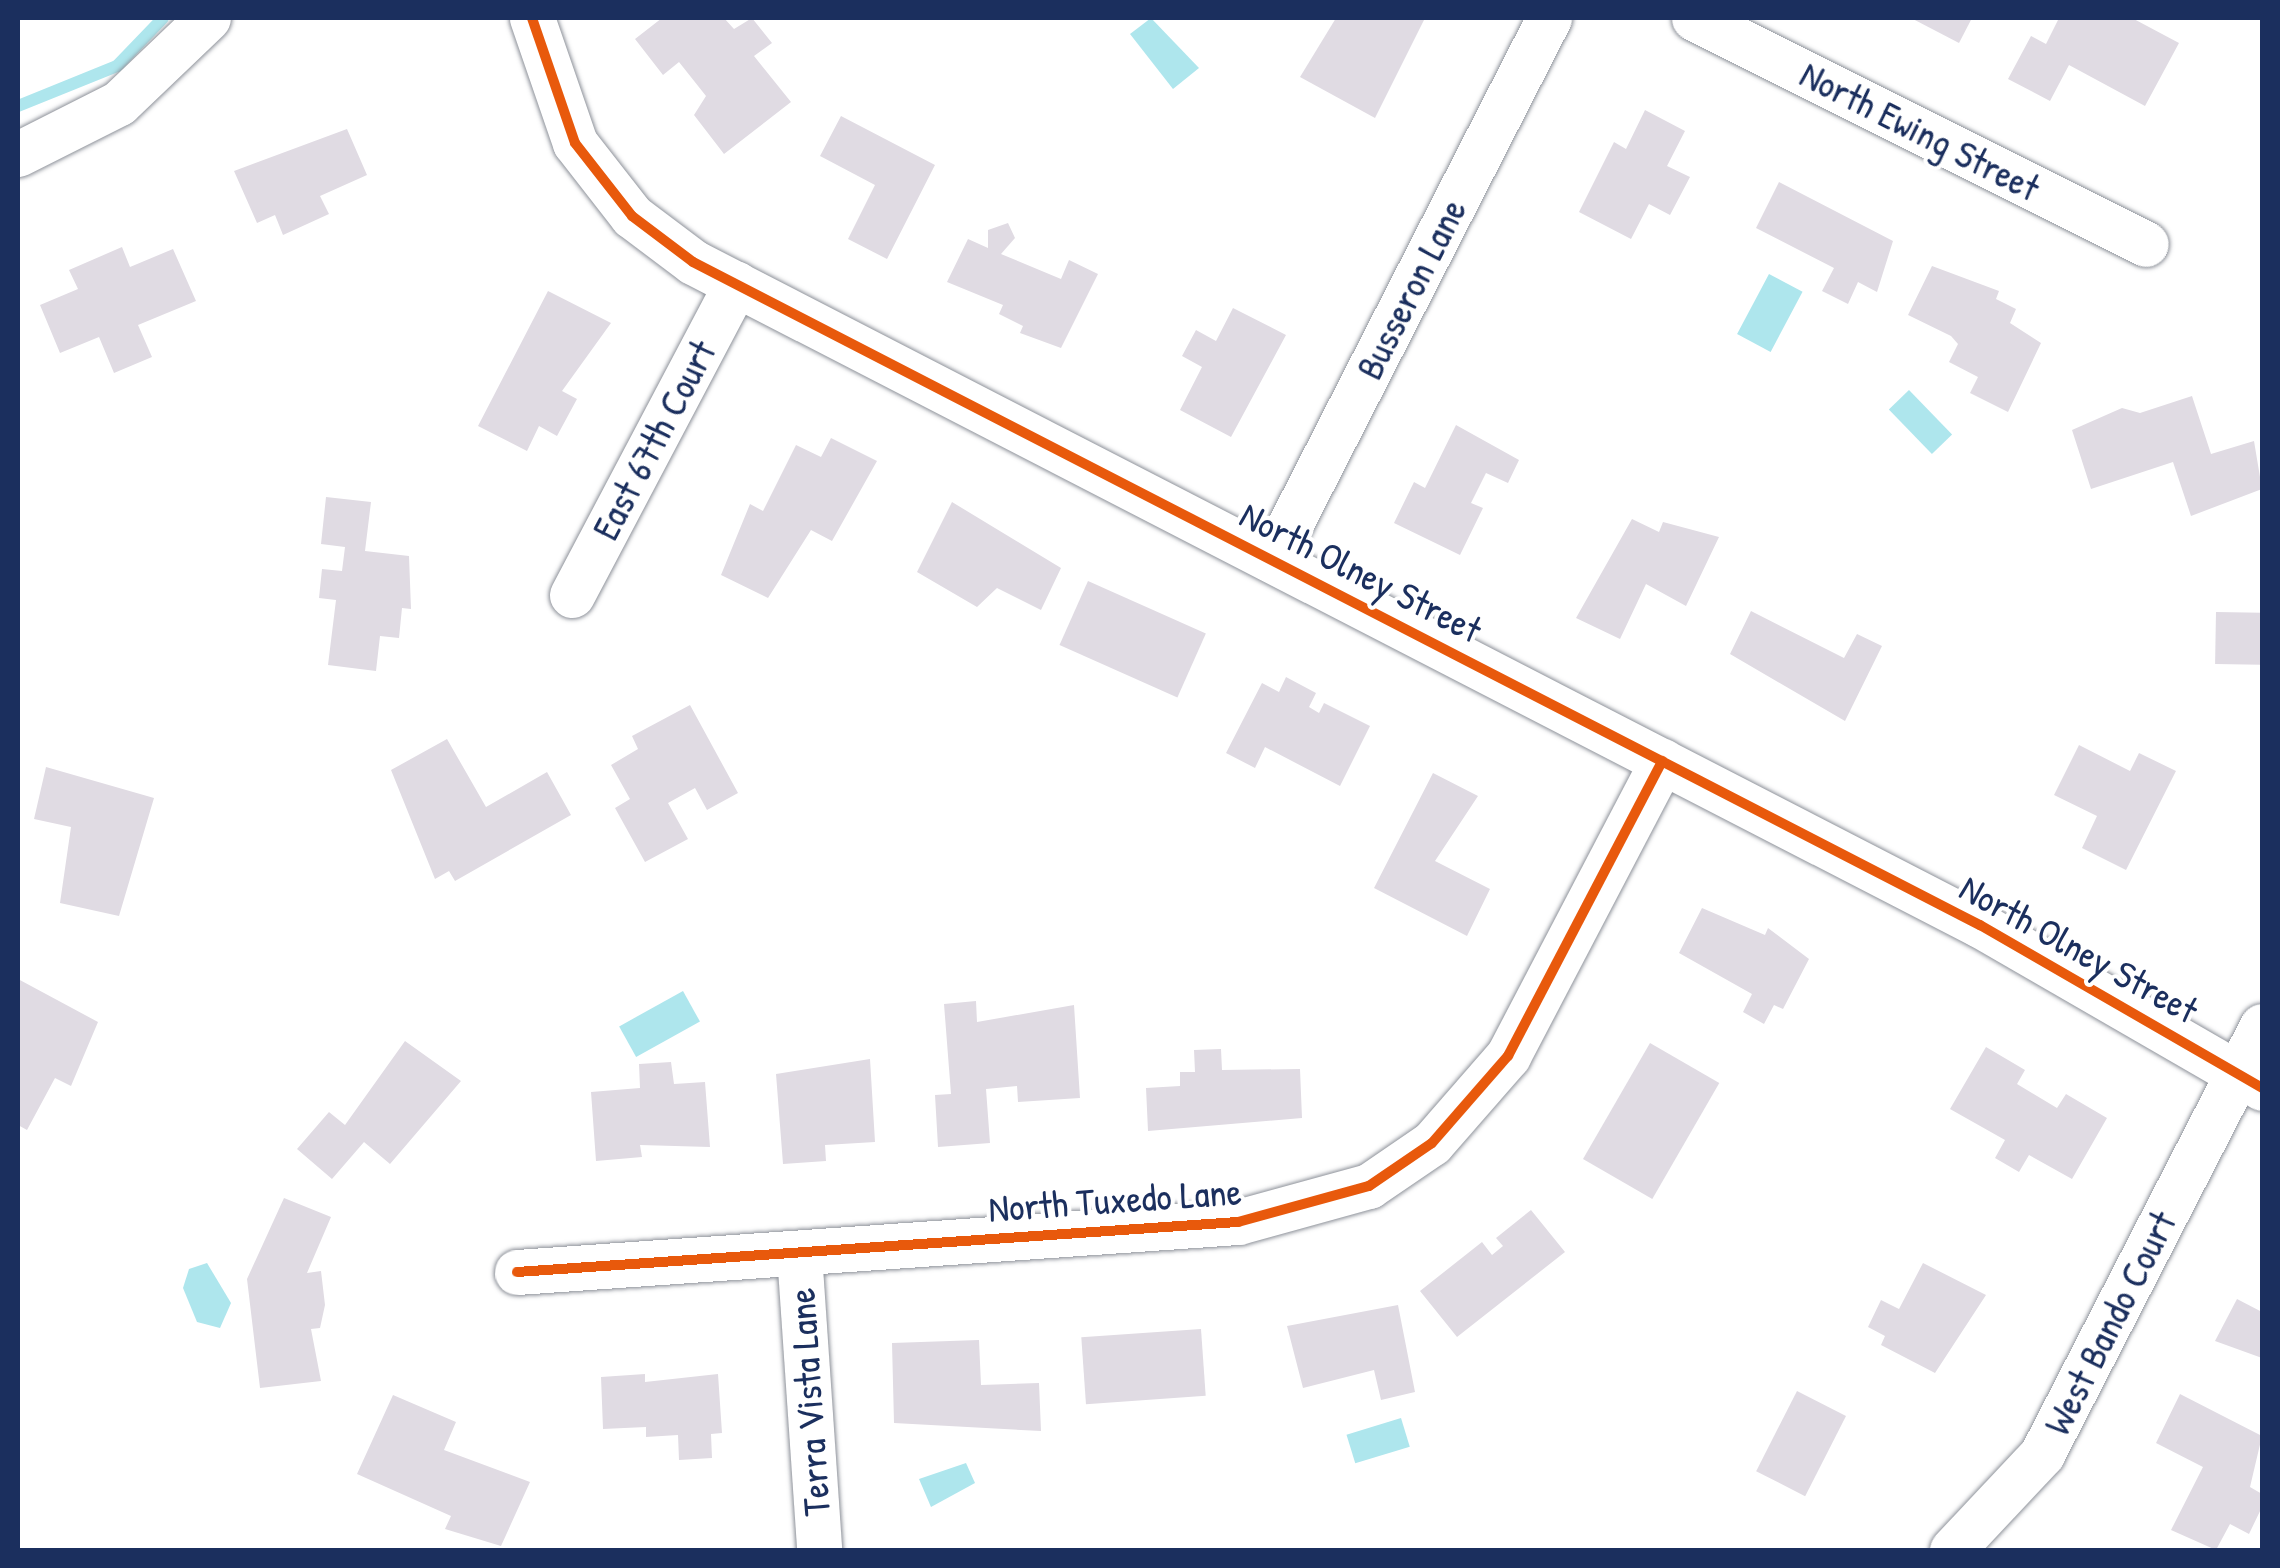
<!DOCTYPE html>
<style>
body{margin:0}
#map{position:relative;width:2280px;height:1568px;overflow:hidden;background:#fff;font-family:"Patrick Hand",sans-serif}
div>[style]{position:absolute}
[style*='--x']{left:calc(var(--x)*1px);top:calc(var(--y)*1px);width:calc(var(--w)*1px);rotate:calc(var(--a)*1deg)}
.water>*{inset:0;background:#aee6ed;transform-origin:0 0}
.stream>*{height:12px;margin:-6px;padding:0 6px;transform-origin:6px;border-radius:6px;background:#aee6ed}
.building>*{inset:0;background:#e0dbe3;transform-origin:0 0}
.roads{filter:drop-shadow(0 0 2px #8e929a) drop-shadow(0 0 2px #8e929a)}
.minor>*{height:45px;margin:-22.5px;padding:0 22.5px;transform-origin:22.5px;border-radius:22.5px;background:#fff}
.cycleway>*{height:10px;margin:-5px;padding:0 5px;transform-origin:5px;border-radius:5px;background:#e8590c}
span{translate:-50% -50%;white-space:nowrap;text-align:center;line-height:1.15;-webkit-text-stroke:8px #fff;paint-order:stroke}
.street-label{font-size:38px;color:#1b2f5e}
.frame{position:absolute;inset:0;border:20px solid #1b2f5e;pointer-events:none}
</style>
<div id="map">
<div class="water">
<div style="clip-path:polygon(1151px 18px,1199px 68px,1173px 89px,1130px 34px)"></div>
<div style="left:1769px;top:274px;width:38px;height:68px;rotate:28deg"></div>
<div style="left:1909px;top:390px;width:62px;height:28px;rotate:46deg"></div>
<div style="left:683px;top:991px;width:35px;height:73px;rotate:61deg"></div>
<div style="clip-path:polygon(207px 1263px,231px 1303px,220px 1328px,197px 1322px,183px 1288px,189px 1269px)"></div>
<div style="left:1401px;top:1418px;width:30px;height:57px;rotate:73deg"></div>
<div style="clip-path:polygon(966px 1463px,975px 1483px,931px 1507px,919px 1479px)"></div>
</div>
<div class="stream">
<div style="--x:18;--y:106;--w:107;--a:-22"></div>
<div style="--x:117;--y:66;--w:66;--a:-46.2"></div>
</div>
<div class="building">
<div style="clip-path:polygon(662px 18px,724px 18px,734px 29px,752px 18px,772px 43px,754px 56px,791px 102px,724px 154px,694px 115px,706px 96px,679px 62px,663px 75px,635px 39px)"></div>
<div style="clip-path:polygon(1336px 18px,1425px 18px,1375px 118px,1300px 77px)"></div>
<div style="clip-path:polygon(1911px 18px,1972px 18px,1959px 43px)"></div>
<div style="clip-path:polygon(2059px 18px,2132px 18px,2179px 43px,2145px 106px,2069px 65px,2050px 101px,2008px 79px,2031px 36px,2046px 44px)"></div>
<div style="clip-path:polygon(1645px 110px,1685px 131px,1667px 166px,1690px 177px,1670px 215px,1649px 204px,1631px 239px,1579px 212px,1614px 142px,1626px 149px)"></div>
<div style="clip-path:polygon(841px 116px,935px 165px,887px 259px,848px 239px,875px 185px,820px 156px)"></div>
<div style="clip-path:polygon(347px 129px,367px 175px,320px 196px,329px 214px,283px 235px,275px 215px,257px 223px,234px 171px)"></div>
<div style="clip-path:polygon(1779px 182px,1893px 241px,1877px 292px,1858px 282px,1848px 304px,1822px 291px,1834px 268px,1756px 228px)"></div>
<div style="clip-path:polygon(1008px 223px,1015px 238px,1001px 254px,1061px 279px,1069px 260px,1098px 274px,1061px 348px,1020px 333px,1023px 326px,999px 314px,1003px 305px,947px 282px,968px 239px,988px 248px,988px 230px)"></div>
<div style="clip-path:polygon(122px 247px,130px 267px,173px 249px,196px 301px,138px 325px,152px 357px,114px 373px,99px 337px,60px 353px,40px 305px,78px 289px,69px 270px)"></div>
<div style="clip-path:polygon(1932px 266px,1999px 291px,1996px 299px,2016px 309px,2010px 323px,2041px 343px,2008px 412px,1970px 393px,1978px 377px,1949px 362px,1958px 344px,1951px 336px,1908px 315px)"></div>
<div style="clip-path:polygon(548px 291px,611px 323px,562px 391px,577px 399px,557px 436px,539px 426px,527px 451px,478px 426px)"></div>
<div style="clip-path:polygon(1233px 308px,1286px 335px,1231px 437px,1180px 410px,1202px 367px,1182px 356px,1196px 330px,1216px 341px)"></div>
<div style="clip-path:polygon(2192px 396px,2211px 454px,2254px 441px,2262px 489px,2191px 516px,2173px 462px,2091px 489px,2072px 430px,2122px 408px,2140px 413px)"></div>
<div style="clip-path:polygon(1456px 425px,1519px 460px,1508px 483px,1486px 473px,1471px 503px,1483px 508px,1460px 555px,1394px 523px,1414px 482px,1425px 488px)"></div>
<div style="clip-path:polygon(831px 438px,877px 461px,832px 541px,811px 530px,768px 598px,721px 575px,750px 504px,763px 511px,796px 445px,821px 457px)"></div>
<div style="clip-path:polygon(326px 497px,371px 502px,365px 551px,409px 556px,411px 609px,402px 608px,399px 638px,380px 636px,376px 671px,328px 665px,336px 600px,319px 598px,322px 569px,342px 571px,345px 547px,321px 544px)"></div>
<div style="clip-path:polygon(952px 502px,1061px 568px,1041px 610px,997px 588px,977px 607px,917px 572px)"></div>
<div style="clip-path:polygon(1632px 519px,1659px 532px,1663px 522px,1719px 537px,1686px 606px,1646px 584px,1620px 639px,1576px 618px)"></div>
<div style="left:1088px;top:581px;width:129px;height:70px;rotate:24deg"></div>
<div style="clip-path:polygon(1751px 611px,1844px 658px,1857px 634px,1882px 646px,1845px 721px,1730px 654px)"></div>
<div style="left:2216px;top:612px;width:46px;height:52px;rotate:1deg"></div>
<div style="clip-path:polygon(1286px 677px,1316px 693px,1309px 707px,1319px 713px,1324px 703px,1370px 726px,1340px 786px,1265px 747px,1255px 768px,1226px 753px,1262px 683px,1279px 692px)"></div>
<div style="clip-path:polygon(690px 705px,738px 793px,707px 810px,695px 788px,668px 803px,688px 839px,645px 862px,615px 808px,630px 799px,611px 765px,638px 749px,632px 736px)"></div>
<div style="clip-path:polygon(447px 739px,486px 807px,547px 772px,571px 815px,455px 881px,449px 871px,435px 879px,391px 770px)"></div>
<div style="clip-path:polygon(2079px 745px,2130px 771px,2139px 753px,2176px 771px,2126px 870px,2082px 848px,2097px 816px,2054px 795px)"></div>
<div style="clip-path:polygon(46px 767px,154px 798px,119px 916px,60px 903px,71px 827px,34px 819px)"></div>
<div style="clip-path:polygon(1433px 773px,1478px 796px,1435px 861px,1490px 889px,1467px 936px,1374px 888px)"></div>
<div style="clip-path:polygon(1702px 908px,1765px 935px,1768px 928px,1809px 959px,1783px 1009px,1774px 1005px,1764px 1024px,1743px 1012px,1752px 994px,1679px 953px)"></div>
<div style="clip-path:polygon(18px 979px,98px 1022px,71px 1086px,55px 1078px,27px 1130px,18px 1125px)"></div>
<div style="clip-path:polygon(976px 1001px,977px 1022px,1074px 1005px,1080px 1098px,1018px 1102px,1017px 1086px,986px 1089px,990px 1143px,938px 1147px,935px 1095px,951px 1094px,944px 1004px)"></div>
<div style="clip-path:polygon(405px 1041px,461px 1081px,390px 1164px,364px 1142px,332px 1179px,297px 1149px,329px 1112px,345px 1125px)"></div>
<div style="left:1650px;top:1043px;width:80px;height:134px;rotate:30deg"></div>
<div style="clip-path:polygon(1986px 1047px,2025px 1070px,2017px 1084px,2057px 1108px,2066px 1094px,2107px 1118px,2072px 1179px,2029px 1155px,2019px 1172px,1995px 1158px,2005px 1140px,1950px 1109px)"></div>
<div style="clip-path:polygon(1221px 1049px,1222px 1070px,1300px 1069px,1302px 1118px,1148px 1131px,1146px 1088px,1180px 1086px,1180px 1072px,1195px 1072px,1194px 1050px)"></div>
<div style="clip-path:polygon(870px 1059px,875px 1142px,825px 1145px,826px 1161px,783px 1164px,776px 1074px)"></div>
<div style="clip-path:polygon(671px 1062px,674px 1084px,705px 1082px,710px 1147px,640px 1145px,642px 1157px,596px 1161px,591px 1092px,640px 1088px,639px 1064px)"></div>
<div style="clip-path:polygon(284px 1198px,331px 1217px,307px 1273px,321px 1271px,325px 1305px,320px 1328px,311px 1329px,321px 1381px,260px 1388px,247px 1279px)"></div>
<div style="clip-path:polygon(1531px 1210px,1565px 1252px,1457px 1337px,1420px 1291px,1482px 1242px,1492px 1255px,1503px 1246px,1496px 1238px)"></div>
<div style="clip-path:polygon(1923px 1263px,1986px 1295px,1935px 1373px,1881px 1345px,1885px 1336px,1868px 1327px,1881px 1300px,1899px 1309px)"></div>
<div style="clip-path:polygon(2237px 1299px,2262px 1312px,2262px 1358px,2215px 1341px)"></div>
<div style="clip-path:polygon(1398px 1305px,1415px 1392px,1381px 1400px,1374px 1370px,1303px 1388px,1287px 1326px)"></div>
<div style="left:1201px;top:1329px;width:67px;height:120px;rotate:86deg"></div>
<div style="clip-path:polygon(979px 1340px,981px 1385px,1039px 1383px,1041px 1431px,894px 1423px,892px 1343px)"></div>
<div style="clip-path:polygon(645px 1374px,645px 1382px,718px 1374px,722px 1433px,711px 1434px,712px 1458px,679px 1460px,678px 1435px,646px 1437px,646px 1427px,603px 1429px,601px 1377px)"></div>
<div style="left:1797px;top:1391px;width:55px;height:90px;rotate:27deg"></div>
<div style="clip-path:polygon(2180px 1394px,2262px 1436px,2250px 1487px,2262px 1494px,2262px 1507px,2249px 1534px,2230px 1524px,2216px 1550px,2171px 1530px,2203px 1467px,2156px 1443px)"></div>
<div style="clip-path:polygon(393px 1395px,456px 1422px,444px 1450px,530px 1482px,501px 1546px,445px 1529px,451px 1516px,357px 1474px)"></div>
</div>
<div class="roads">
<div class="minor">
<div style="--x:532;--y:18;--w:132;--a:71"></div>
<div style="--x:575;--y:143;--w:93;--a:52"></div>
<div style="--x:632;--y:216;--w:76;--a:37"></div>
<div style="--x:693;--y:262;--w:1448;--a:27.26"></div>
<div style="--x:1980;--y:925;--w:326;--a:30"></div>
<div style="--x:1694;--y:18;--w:505;--a:26.57"></div>
<div style="--x:18;--y:154;--w:113;--a:-26.8"></div>
<div style="--x:119;--y:103;--w:123;--a:-43.7"></div>
<div style="--x:1272;--y:560;--w:609;--a:-62.93"></div>
<div style="--x:572;--y:595;--w:352;--a:-62.2"></div>
<div style="--x:799;--y:1253;--w:298;--a:86.1"></div>
<div style="--x:517;--y:1272;--w:723;--a:-3.97"></div>
<div style="--x:1238;--y:1222;--w:136;--a:-15.4"></div>
<div style="--x:1369;--y:1186;--w:76;--a:-34.3"></div>
<div style="--x:1432;--y:1143;--w:116;--a:-48.9"></div>
<div style="--x:1508;--y:1056;--w:333;--a:-62.4"></div>
<div style="--x:1952;--y:1550;--w:132;--a:-46.8"></div>
<div style="--x:2042;--y:1454;--w:481;--a:-62.8"></div>
</div>
</div>
<div class="cycleway">
<div style="--x:532;--y:18;--w:132;--a:71"></div>
<div style="--x:575;--y:143;--w:93;--a:52"></div>
<div style="--x:632;--y:216;--w:76;--a:37"></div>
<div style="--x:693;--y:262;--w:1448;--a:27.26"></div>
<div style="--x:1980;--y:925;--w:326;--a:30"></div>
<div style="--x:517;--y:1272;--w:723;--a:-3.97"></div>
<div style="--x:1238;--y:1222;--w:136;--a:-15.4"></div>
<div style="--x:1369;--y:1186;--w:76;--a:-34.3"></div>
<div style="--x:1432;--y:1143;--w:116;--a:-48.9"></div>
<div style="--x:1508;--y:1056;--w:333;--a:-62.4"></div>
</div>
<div class="street-label">
<span style="left:1920px;top:131px;rotate:27deg">North Ewing Street</span>
<span style="left:1411px;top:289px;rotate:-63deg">Busseron Lane</span>
<span style="left:654px;top:440px;rotate:-62deg">East 67th Court</span>
<span style="left:1361px;top:572px;rotate:27deg">North Olney Street</span>
<span style="left:2079px;top:949px;rotate:29deg">North Olney Street</span>
<span style="left:1115px;top:1200px;rotate:-4deg">North Tuxedo Lane</span>
<span style="left:2110px;top:1323px;rotate:-63deg">West Bando Court</span>
<span style="left:809px;top:1402px;rotate:-94deg">Terra Vista Lane</span>
</div>
<div class="frame"></div>
</div>
